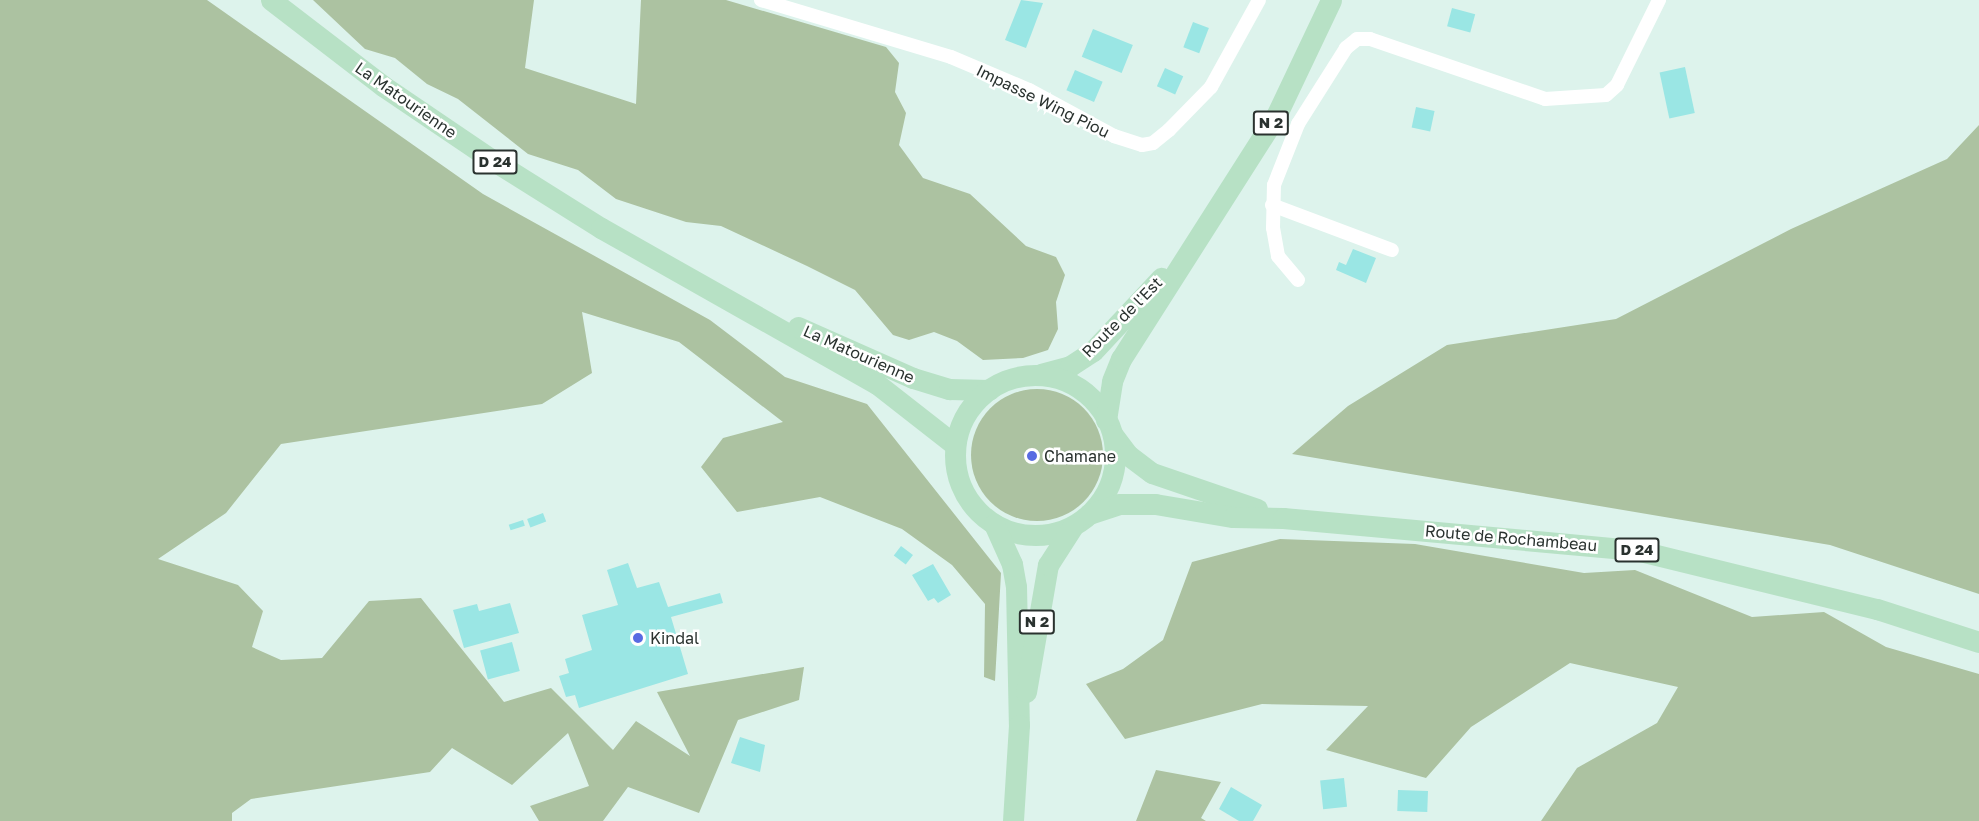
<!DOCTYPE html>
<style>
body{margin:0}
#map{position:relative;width:1979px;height:821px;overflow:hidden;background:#ddf3ec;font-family:"Golos Text",sans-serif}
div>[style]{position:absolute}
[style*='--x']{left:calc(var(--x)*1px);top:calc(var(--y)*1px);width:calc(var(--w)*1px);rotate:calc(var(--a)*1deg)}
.green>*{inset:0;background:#acc2a1}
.round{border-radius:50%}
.building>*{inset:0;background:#9ae6e4;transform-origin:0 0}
.street>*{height:14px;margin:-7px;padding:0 7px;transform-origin:7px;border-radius:7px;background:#fff}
.primary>*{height:21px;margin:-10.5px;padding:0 10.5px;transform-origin:10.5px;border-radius:10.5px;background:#b7e1c5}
.primary>.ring{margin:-10.5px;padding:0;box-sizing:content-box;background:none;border:21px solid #b7e1c5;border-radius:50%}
.dots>*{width:16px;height:16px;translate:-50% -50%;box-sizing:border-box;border:3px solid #fff;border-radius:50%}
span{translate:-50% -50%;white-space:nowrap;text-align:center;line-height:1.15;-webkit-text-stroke:5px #fff;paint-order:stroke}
.shield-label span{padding:2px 4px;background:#fff;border:2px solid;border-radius:4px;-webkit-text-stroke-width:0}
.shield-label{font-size:15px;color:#2a322f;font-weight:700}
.street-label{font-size:16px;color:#2a322f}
.poi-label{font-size:16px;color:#2a322f}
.left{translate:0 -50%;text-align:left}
</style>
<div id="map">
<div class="green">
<div style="clip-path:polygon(0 0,207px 0,483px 194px,710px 320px,785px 377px,867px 404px,1001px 573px,995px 681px,984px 677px,985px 604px,952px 565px,902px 529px,820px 497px,737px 512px,701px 467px,723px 438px,783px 422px,679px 342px,582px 312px,592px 373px,542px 404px,281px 444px,226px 513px,158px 559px,238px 585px,263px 611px,252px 647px,281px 660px,322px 658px,369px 601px,421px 598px,504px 702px,551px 688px,613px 750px,636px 721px,690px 756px,657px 692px,804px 667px,799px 700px,738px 720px,699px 813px,628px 787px,603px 821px,539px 821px,530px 806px,589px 786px,568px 733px,512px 785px,452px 748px,430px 772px,251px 799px,232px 813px,232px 821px,0 821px)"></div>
<div style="clip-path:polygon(313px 0,534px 0,525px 68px,636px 104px,641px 0,726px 0,886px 47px,899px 63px,895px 92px,906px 113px,899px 145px,923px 178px,970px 194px,1026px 246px,1056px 257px,1065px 275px,1056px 302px,1058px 329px,1048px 350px,1023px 358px,983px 360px,957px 341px,934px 332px,909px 340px,893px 335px,855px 290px,807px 266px,721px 226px,686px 222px,616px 199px,578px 170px,528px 154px,458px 99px,427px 84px,395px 58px,365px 49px)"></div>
<div style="clip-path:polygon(1979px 125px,1979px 594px,1830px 545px,1292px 454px,1348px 406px,1447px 345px,1616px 319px,1791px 229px,1947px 159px)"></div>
<div class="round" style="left:971px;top:389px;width:132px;height:132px"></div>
<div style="clip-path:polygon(1280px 539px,1415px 544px,1584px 573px,1635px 570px,1752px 617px,1824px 612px,1886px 647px,1979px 674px,1979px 821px,1541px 821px,1577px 768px,1657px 723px,1678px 687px,1570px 663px,1471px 727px,1426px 778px,1326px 750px,1368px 706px,1262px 704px,1125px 739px,1086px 684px,1123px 669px,1163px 640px,1192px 562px)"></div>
<div style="clip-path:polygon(1156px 770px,1221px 782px,1201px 818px,1206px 821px,1136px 821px)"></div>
</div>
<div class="building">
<div style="clip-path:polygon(1021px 0,1043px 3px,1026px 48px,1005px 40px)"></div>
<div style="left:1452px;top:8px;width:24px;height:19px;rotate:15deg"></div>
<div style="left:1193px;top:22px;width:17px;height:27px;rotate:21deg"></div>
<div style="left:1093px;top:29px;width:43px;height:30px;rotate:22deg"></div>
<div style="left:1685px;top:67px;width:47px;height:26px;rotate:78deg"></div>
<div style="left:1165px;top:68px;width:20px;height:20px;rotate:24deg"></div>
<div style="left:1075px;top:70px;width:30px;height:22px;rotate:23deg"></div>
<div style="left:1416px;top:107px;width:19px;height:21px;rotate:12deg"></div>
<div style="clip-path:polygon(1353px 249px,1376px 258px,1366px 283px,1336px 270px,1339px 262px,1346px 265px)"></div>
<div style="left:543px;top:513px;width:9px;height:17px;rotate:69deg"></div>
<div style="left:523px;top:520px;width:6px;height:15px;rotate:72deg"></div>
<div style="left:901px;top:546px;width:15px;height:12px;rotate:37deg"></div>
<div style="clip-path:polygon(628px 563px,637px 588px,659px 582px,668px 607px,720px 593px,723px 603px,671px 617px,688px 674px,579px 708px,575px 695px,566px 697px,559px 676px,569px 673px,565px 659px,592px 650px,582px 615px,618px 605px,607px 570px)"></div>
<div style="clip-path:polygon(933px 564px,951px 595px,938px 603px,934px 598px,928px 601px,912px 575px)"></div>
<div style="clip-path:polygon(510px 603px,519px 633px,464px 648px,453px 610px,477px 604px,479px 611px)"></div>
<div style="left:512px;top:642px;width:30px;height:33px;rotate:75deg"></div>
<div style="clip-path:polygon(740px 737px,765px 745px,760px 772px,731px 763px)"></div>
<div style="left:1344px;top:778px;width:29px;height:24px;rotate:84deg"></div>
<div style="clip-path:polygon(1231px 787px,1262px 805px,1253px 821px,1239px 821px,1219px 809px)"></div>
<div style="left:1398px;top:790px;width:30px;height:21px;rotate:2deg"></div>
</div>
<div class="street">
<div style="--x:761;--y:0;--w:198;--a:16.7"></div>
<div style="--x:951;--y:57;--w:85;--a:22.9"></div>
<div style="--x:1029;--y:90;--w:97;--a:28.4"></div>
<div style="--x:1114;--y:136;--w:29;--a:18"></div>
<div style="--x:1142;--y:145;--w:11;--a:-10"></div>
<div style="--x:1153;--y:143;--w:21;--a:-39"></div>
<div style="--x:1169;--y:130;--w:60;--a:-45.7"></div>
<div style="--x:1211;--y:87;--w:99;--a:-61.1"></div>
<div style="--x:1272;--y:205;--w:128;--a:20.6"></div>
<div style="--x:1298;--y:280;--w:31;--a:-130"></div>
<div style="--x:1278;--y:256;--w:28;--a:-100"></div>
<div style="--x:1273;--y:228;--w:43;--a:-88.7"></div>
<div style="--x:1274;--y:185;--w:66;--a:-68.5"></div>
<div style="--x:1298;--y:124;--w:90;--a:-57.7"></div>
<div style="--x:1346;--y:48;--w:14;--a:-39"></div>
<div style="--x:1357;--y:39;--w:13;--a:0"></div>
<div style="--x:1370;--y:39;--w:185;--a:18.9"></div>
<div style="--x:1545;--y:99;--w:61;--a:-3.8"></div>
<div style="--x:1606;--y:95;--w:15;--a:-42"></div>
<div style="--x:1617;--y:85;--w:95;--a:-63.7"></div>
</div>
<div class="primary">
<div style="--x:271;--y:0;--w:141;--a:37.5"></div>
<div style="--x:383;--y:86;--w:130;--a:34.1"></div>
<div style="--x:491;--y:159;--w:130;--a:32.1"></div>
<div style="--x:601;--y:228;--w:317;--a:29.5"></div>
<div style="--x:877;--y:384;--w:99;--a:38"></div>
<div style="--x:798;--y:327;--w:126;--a:23.9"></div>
<div style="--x:913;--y:378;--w:38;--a:17"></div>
<div style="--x:949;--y:389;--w:40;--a:1.4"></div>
<div style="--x:1041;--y:374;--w:30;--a:-15"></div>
<div style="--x:1070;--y:366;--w:27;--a:-33"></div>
<div style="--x:1093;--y:351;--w:100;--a:-47"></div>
<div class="ring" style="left:955px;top:375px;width:139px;height:139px"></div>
<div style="--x:1106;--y:420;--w:39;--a:-81"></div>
<div style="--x:1112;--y:381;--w:24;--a:-68"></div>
<div style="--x:1121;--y:359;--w:288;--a:-57.5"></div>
<div style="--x:1276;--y:116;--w:128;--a:-64.6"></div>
<div style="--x:1113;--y:435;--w:25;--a:53"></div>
<div style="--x:1128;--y:455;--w:30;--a:37"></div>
<div style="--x:1152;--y:473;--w:111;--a:18.9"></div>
<div style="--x:1089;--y:514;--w:32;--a:-18"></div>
<div style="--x:1119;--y:504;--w:36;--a:0"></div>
<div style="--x:1155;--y:504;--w:79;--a:9.5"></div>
<div style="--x:1233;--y:517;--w:50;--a:1.1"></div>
<div style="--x:1283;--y:518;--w:354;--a:5.2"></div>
<div style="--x:1636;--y:550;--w:248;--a:13.8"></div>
<div style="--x:1877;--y:609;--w:107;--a:17.9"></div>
<div style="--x:994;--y:524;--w:44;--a:65.8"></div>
<div style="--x:1012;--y:564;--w:22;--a:80"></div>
<div style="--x:1016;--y:586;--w:139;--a:88.8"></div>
<div style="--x:1019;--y:725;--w:96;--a:93.6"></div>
<div style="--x:1026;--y:692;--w:129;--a:-80.2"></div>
<div style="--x:1048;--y:565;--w:46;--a:-57.3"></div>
</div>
<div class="dots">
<div style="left:1032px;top:456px;background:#586be2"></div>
<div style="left:638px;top:638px;background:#586be2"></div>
</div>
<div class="shield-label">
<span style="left:1271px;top:123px">N 2</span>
<span style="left:495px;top:162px">D 24</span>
<span style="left:1637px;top:550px">D 24</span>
<span style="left:1037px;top:622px">N 2</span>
</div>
<div class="street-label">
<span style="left:406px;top:100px;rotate:35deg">La Matourienne</span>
<span style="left:1043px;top:101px;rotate:26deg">Impasse Wing Piou</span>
<span style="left:1122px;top:317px;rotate:-45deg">Route de l'Est</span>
<span style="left:859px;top:354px;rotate:24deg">La Matourienne</span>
<span style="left:1511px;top:538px;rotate:5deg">Route de Rochambeau</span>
</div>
<div class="poi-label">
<span class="left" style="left:1044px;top:456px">Chamane</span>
<span class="left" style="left:650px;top:638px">Kindal</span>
</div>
</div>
